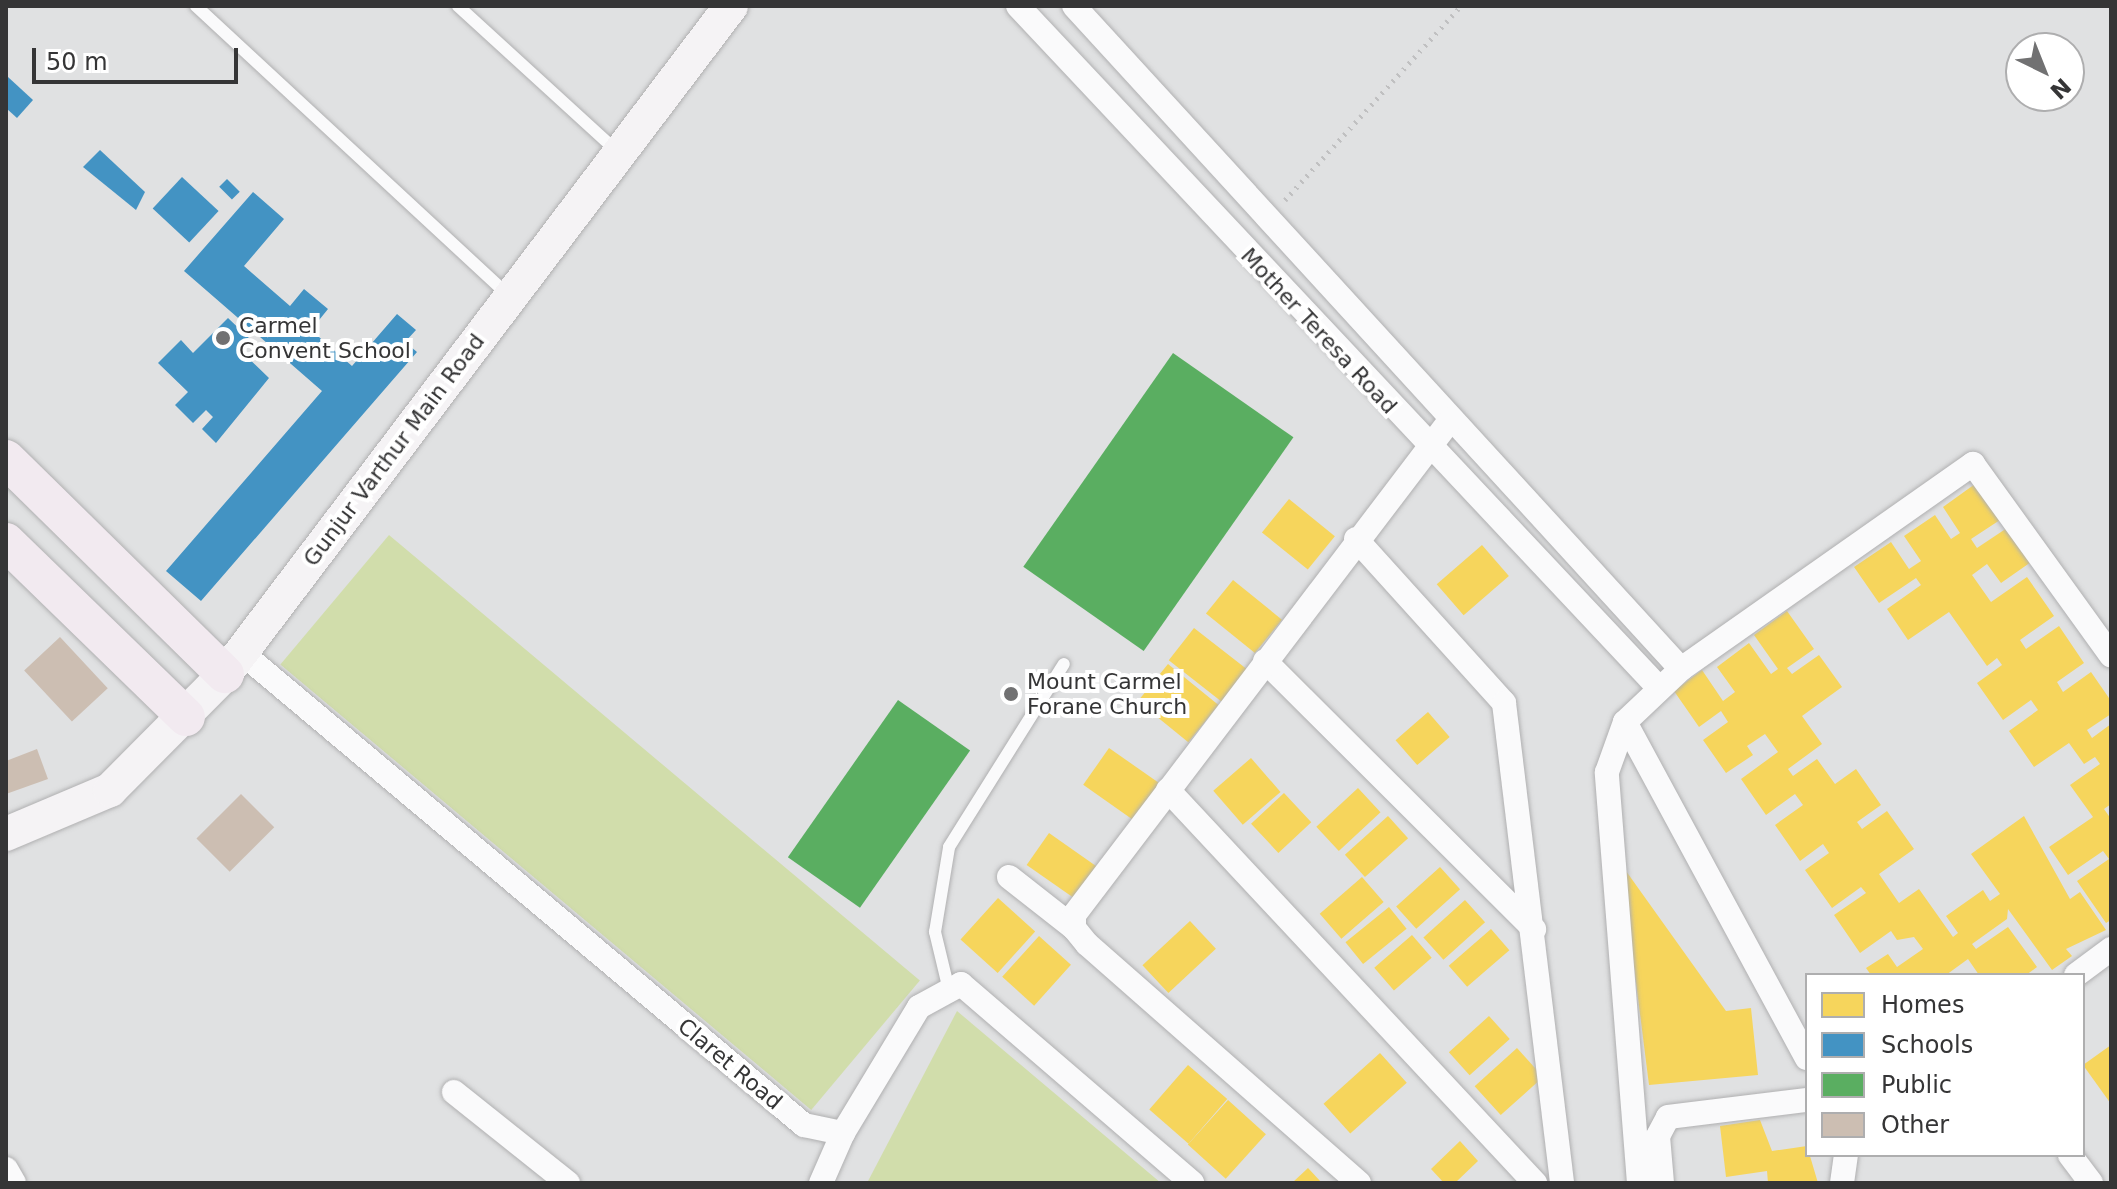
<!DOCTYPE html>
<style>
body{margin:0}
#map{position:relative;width:2117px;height:1189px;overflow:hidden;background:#e0e1e2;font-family:"DejaVu Sans",sans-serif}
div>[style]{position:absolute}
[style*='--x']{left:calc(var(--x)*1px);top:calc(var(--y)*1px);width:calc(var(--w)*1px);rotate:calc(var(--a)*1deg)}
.green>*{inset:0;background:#d1ddab;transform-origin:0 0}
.homes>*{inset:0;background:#f6d55c;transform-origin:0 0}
.schools>*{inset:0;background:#4393c3;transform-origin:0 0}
.public>*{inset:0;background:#5aae61;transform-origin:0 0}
.building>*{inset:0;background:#ccbeb2;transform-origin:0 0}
.path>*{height:5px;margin-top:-2.5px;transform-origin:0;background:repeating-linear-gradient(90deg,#c0c0c1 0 2px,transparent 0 8px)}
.roads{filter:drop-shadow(0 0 2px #b0b0b1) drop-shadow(0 0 2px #b0b0b1)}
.lane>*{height:12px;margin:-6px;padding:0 6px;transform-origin:6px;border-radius:6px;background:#fafafb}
.street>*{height:24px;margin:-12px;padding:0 12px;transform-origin:12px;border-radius:12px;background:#fafafb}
.secondary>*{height:34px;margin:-17px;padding:0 17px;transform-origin:17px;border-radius:17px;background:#f5f3f5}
.primary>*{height:38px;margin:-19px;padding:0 19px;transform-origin:19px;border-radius:19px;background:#f2eaf0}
.dots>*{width:22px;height:22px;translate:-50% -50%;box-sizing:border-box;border:4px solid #fff;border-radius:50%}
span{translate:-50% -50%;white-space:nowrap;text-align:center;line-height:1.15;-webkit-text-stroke:8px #fff;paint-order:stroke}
.poi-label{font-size:22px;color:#353536}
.left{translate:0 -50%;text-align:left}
.street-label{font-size:22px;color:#353536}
.frame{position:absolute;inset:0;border:8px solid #353536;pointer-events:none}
.legend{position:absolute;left:1805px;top:973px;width:280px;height:184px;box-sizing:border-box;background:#fff;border:2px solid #aeaeaf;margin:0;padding:10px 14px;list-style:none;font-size:24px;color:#353536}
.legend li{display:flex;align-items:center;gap:16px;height:40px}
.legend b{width:40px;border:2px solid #aeaeaf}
.north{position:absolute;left:2005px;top:32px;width:80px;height:80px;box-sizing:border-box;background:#fff;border:2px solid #aeaeaf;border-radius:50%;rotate:137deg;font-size:22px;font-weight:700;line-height:32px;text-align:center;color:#353536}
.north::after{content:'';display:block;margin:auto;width:28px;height:36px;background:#717172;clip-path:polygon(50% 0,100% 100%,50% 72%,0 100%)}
.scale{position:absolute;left:32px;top:48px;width:206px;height:36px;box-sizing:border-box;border:4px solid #353536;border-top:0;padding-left:10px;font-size:24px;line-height:28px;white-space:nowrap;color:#353536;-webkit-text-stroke:6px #fff;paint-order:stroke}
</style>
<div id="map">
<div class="green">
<div style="left:389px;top:535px;width:693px;height:169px;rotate:40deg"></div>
<div style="clip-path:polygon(957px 1011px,1161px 1183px,867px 1183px)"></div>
</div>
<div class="homes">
<div style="clip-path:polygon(1975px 484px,2000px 520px,1971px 539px,1977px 548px,2007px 528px,2031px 562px,2001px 583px,1987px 564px,1972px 575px,1991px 602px,2027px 577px,2054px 616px,2020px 640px,2026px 649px,2059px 626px,2084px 663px,2057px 682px,2063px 692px,2091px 672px,2111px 701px,2111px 714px,2087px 730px,2092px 738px,2111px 724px,2111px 804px,2104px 809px,2111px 819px,2111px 920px,2106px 923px,2077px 881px,2109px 859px,2103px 851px,2068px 875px,2049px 847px,2093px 817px,2070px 785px,2100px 764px,2095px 757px,2084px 764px,2069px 743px,2034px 767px,2009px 731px,2038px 710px,2031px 700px,2003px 720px,1977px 683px,2002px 665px,1997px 658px,1987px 666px,1949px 612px,1908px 640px,1887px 609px,1921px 585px,1916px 578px,1879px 603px,1854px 567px,1891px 542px,1909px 569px,1921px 561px,1904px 536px,1935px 515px,1951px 539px,1960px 533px,1943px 507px)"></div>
<div style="left:1289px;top:499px;width:59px;height:43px;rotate:39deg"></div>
<div style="left:1482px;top:545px;width:41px;height:60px;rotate:49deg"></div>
<div style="left:1233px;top:580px;width:63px;height:43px;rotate:39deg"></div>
<div style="clip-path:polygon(1787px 611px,1814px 649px,1787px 668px,1792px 674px,1819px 655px,1842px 687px,1802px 716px,1822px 744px,1788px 769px,1793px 776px,1817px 759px,1835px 784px,1856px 769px,1881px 805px,1857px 822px,1862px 829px,1887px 811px,1914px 849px,1879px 874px,1899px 903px,1919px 889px,1953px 937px,1958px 933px,1946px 916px,1983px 890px,1990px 901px,2000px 894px,1971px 854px,2024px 816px,2070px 899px,2080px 892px,2106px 930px,2066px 949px,2072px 956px,2052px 970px,2008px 909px,2007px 919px,1972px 944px,1976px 949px,2008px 927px,2037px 967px,2026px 975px,1979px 975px,1968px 959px,1946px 975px,1871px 975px,1866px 968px,1888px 954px,1897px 967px,1923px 949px,1914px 937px,1897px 940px,1891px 931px,1860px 953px,1834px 915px,1866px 893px,1861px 887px,1832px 908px,1805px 870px,1829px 853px,1823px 844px,1800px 861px,1775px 825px,1803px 805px,1795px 794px,1766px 815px,1741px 779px,1778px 752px,1765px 734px,1747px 746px,1753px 755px,1726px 773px,1703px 740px,1728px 722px,1721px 711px,1699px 727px,1674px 691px,1702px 670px,1723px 701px,1735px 692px,1717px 667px,1749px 643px,1771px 674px,1778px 669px,1754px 635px)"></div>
<div style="left:1194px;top:628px;width:68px;height:41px;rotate:38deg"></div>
<div style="left:1168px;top:664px;width:65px;height:48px;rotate:39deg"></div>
<div style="left:1428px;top:712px;width:33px;height:43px;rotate:49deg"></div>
<div style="left:1109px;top:748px;width:65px;height:45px;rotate:35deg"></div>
<div style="left:1251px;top:758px;width:45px;height:50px;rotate:49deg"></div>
<div style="left:1358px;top:788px;width:33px;height:57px;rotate:47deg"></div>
<div style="left:1284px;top:793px;width:40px;height:45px;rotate:47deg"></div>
<div style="left:1388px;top:816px;width:30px;height:58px;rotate:48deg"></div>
<div style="left:1049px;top:833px;width:63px;height:39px;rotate:35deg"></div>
<div style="clip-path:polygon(1621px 864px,1726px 1011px,1751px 1008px,1758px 1075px,1649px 1085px)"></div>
<div style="left:1440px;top:867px;width:30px;height:59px;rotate:48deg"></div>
<div style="left:1362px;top:877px;width:33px;height:56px;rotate:49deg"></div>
<div style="left:998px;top:898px;width:50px;height:56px;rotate:42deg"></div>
<div style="left:1465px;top:900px;width:30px;height:56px;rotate:48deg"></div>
<div style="left:1389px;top:907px;width:28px;height:56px;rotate:51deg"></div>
<div style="left:1190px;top:921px;width:38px;height:65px;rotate:47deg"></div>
<div style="left:1491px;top:929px;width:28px;height:56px;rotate:49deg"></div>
<div style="left:1412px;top:935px;width:30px;height:50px;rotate:49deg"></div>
<div style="left:1039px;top:936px;width:43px;height:55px;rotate:42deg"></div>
<div style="left:1489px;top:1016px;width:31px;height:54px;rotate:48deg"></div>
<div style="clip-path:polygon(2111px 1045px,2111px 1104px,2083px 1065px)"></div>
<div style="left:1517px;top:1048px;width:39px;height:57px;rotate:48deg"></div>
<div style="left:1380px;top:1053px;width:40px;height:76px;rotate:48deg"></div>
<div style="left:1188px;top:1065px;width:52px;height:59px;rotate:41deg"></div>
<div style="left:1228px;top:1100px;width:51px;height:60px;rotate:42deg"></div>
<div style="clip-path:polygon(1760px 1120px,1772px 1151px,1807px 1146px,1818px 1183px,1768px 1183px,1767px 1171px,1726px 1177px,1720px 1126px)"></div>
<div style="clip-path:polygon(1460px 1141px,1478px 1161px,1455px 1183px,1444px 1183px,1431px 1169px)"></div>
<div style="clip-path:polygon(1308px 1168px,1322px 1183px,1292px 1183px)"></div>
</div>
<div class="schools">
<div style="clip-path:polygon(8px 77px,33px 100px,17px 118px,6px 108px)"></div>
<div style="clip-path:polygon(100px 150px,145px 192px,136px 210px,83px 167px)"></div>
<div style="left:182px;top:177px;width:50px;height:43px;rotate:43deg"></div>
<div style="left:227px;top:179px;width:18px;height:11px;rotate:45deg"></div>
<div style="clip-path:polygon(253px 192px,284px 219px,244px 266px,290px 306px,304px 289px,328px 309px,311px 330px,352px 366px,397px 314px,416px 330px,405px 342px,417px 352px,201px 601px,166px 571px,322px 391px,184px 271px)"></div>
<div style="clip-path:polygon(228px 318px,251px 340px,241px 351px,269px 378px,216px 443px,202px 429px,213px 417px,206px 410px,193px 423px,175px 405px,188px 392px,158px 363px,181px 340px,193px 353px)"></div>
</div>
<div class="public">
<div style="left:1173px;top:353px;width:147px;height:261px;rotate:35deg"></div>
<div style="left:898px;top:700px;width:88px;height:192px;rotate:35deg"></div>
</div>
<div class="building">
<div style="left:60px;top:637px;width:70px;height:49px;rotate:47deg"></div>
<div style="clip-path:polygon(37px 749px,48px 779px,6px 794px,6px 761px)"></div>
<div style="left:241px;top:794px;width:47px;height:63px;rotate:45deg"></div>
</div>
<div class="path">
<div style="--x:1285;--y:200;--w:262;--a:-47.8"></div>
</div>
<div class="roads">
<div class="lane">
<div style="--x:196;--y:6;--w:425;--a:42.8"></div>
<div style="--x:458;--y:6;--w:217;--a:42.4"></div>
<div style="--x:948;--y:986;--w:56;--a:-103.5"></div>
<div style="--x:935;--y:932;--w:86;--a:-80.6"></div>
<div style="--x:949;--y:847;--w:216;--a:-57.9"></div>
</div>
<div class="street">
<div style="--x:1018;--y:6;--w:936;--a:46.78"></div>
<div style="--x:1074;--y:6;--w:899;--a:47.52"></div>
<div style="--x:1356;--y:539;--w:221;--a:47.9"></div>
<div style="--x:1504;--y:703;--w:483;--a:83.1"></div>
<div style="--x:242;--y:653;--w:734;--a:40.03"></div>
<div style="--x:804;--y:1125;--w:40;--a:12"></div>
<div style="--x:843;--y:1133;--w:147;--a:-58.9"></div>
<div style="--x:919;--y:1007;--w:48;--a:-28.7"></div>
<div style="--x:961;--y:984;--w:305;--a:40.7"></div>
<div style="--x:1265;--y:661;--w:380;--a:44.9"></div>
<div style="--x:1625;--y:722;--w:382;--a:61.6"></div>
<div style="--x:1168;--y:790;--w:538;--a:46.96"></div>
<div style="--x:1009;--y:877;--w:83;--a:38.1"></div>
<div style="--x:2076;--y:975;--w:44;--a:-36.6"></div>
<div style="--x:454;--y:1092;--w:146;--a:38.6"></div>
<div style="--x:2070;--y:1155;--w:35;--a:53"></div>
<div style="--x:6;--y:1169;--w:16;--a:60"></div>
<div style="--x:821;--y:1183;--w:55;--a:-66.3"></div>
<div style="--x:1359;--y:1183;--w:362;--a:-138.7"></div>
<div style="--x:1087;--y:944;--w:21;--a:-129"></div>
<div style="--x:1074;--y:928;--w:13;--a:-90"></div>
<div style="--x:1074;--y:915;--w:623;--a:-52.76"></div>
<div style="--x:1639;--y:1183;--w:412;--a:-94.5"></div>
<div style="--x:1607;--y:772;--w:53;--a:-70.2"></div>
<div style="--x:1625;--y:722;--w:77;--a:-43.4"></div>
<div style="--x:1681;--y:669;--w:357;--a:-35.1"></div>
<div style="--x:1973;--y:464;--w:236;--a:54.2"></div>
<div style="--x:1662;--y:1183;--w:47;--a:-94.9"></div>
<div style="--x:1658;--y:1136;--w:21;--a:-62"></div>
<div style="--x:1668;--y:1117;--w:140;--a:-7"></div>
<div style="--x:1842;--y:1183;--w:28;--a:-82"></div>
</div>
<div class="secondary">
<div style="--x:6;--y:834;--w:113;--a:-22.9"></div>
<div style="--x:110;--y:790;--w:163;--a:-45.2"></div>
<div style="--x:225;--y:674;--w:838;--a:-52.86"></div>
</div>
<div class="primary">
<div style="--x:6;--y:459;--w:307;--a:44.5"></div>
<div style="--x:6;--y:542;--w:251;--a:44.2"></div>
</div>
</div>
<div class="dots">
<div style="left:223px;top:338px;background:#717172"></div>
<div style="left:1011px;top:694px;background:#717172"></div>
</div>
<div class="poi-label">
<span class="left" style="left:239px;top:338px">Carmel<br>Convent School</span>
<span class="left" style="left:1027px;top:694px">Mount Carmel<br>Forane Church</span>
</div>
<div class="street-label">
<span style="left:1319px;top:331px;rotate:47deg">Mother Teresa Road</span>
<span style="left:394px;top:450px;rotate:-53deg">Gunjur Varthur Main Road</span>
<span style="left:730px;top:1064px;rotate:40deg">Claret Road</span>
</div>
<div class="frame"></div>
<ul class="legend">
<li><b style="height:22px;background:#f6d55c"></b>Homes</li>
<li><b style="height:22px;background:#4393c3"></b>Schools</li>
<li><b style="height:22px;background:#5aae61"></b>Public</li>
<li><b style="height:22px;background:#ccbeb2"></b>Other</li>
</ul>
<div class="north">N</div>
<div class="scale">50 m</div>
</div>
